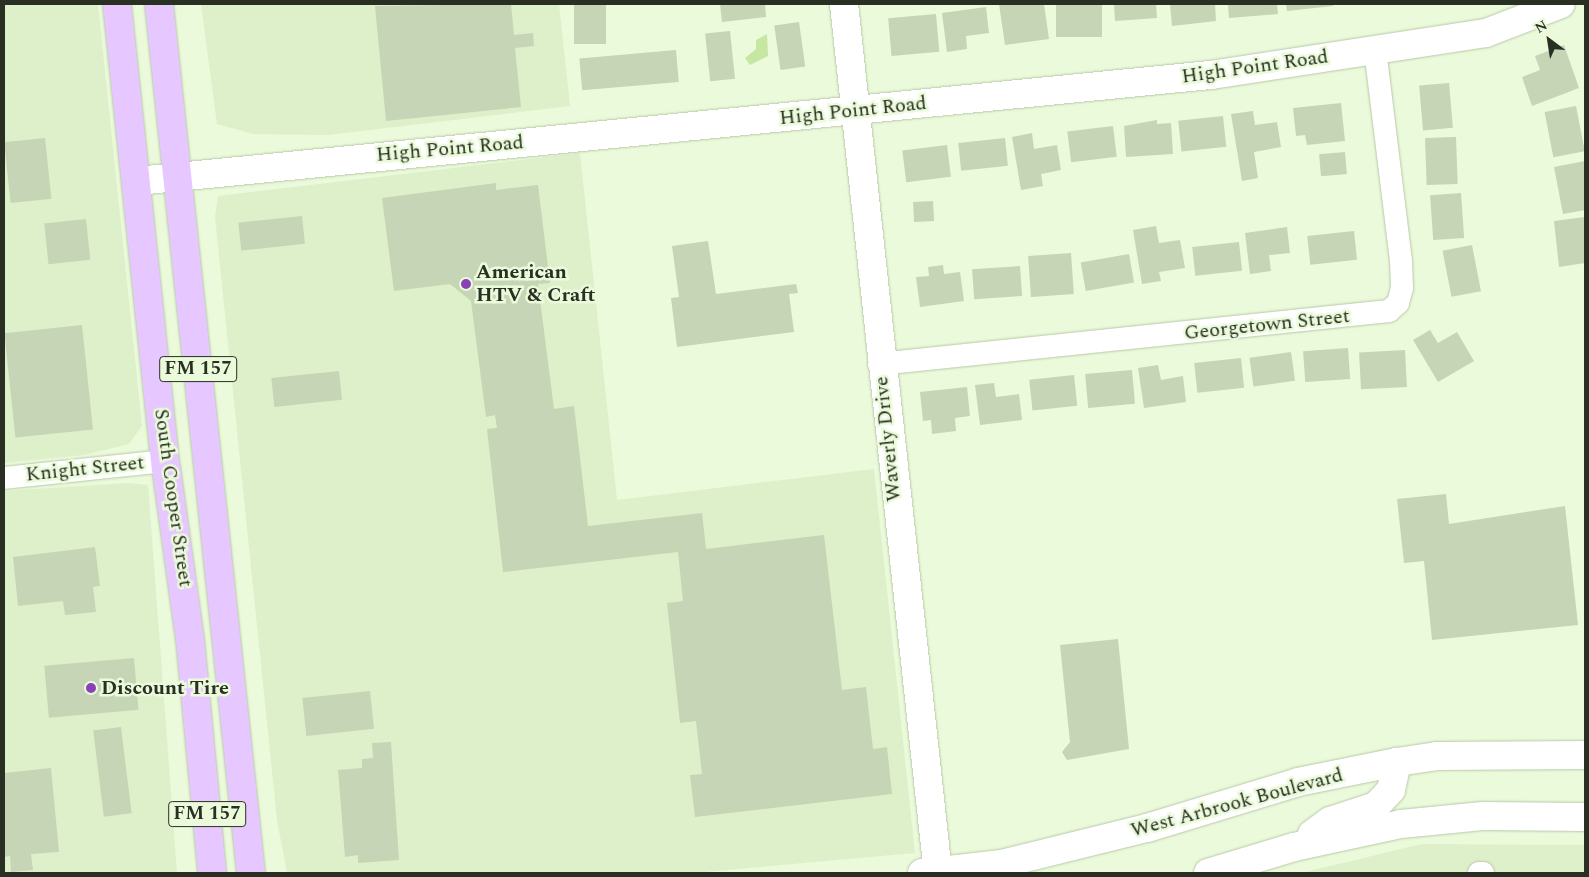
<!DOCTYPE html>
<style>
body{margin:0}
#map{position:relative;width:1589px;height:877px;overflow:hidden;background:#eafada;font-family:Spectral,serif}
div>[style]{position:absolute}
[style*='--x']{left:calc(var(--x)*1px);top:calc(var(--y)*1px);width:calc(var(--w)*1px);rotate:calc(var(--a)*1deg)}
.built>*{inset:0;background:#ddf0ca}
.water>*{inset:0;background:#c5e7a2}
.building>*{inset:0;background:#c5d5b6;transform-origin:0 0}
.roads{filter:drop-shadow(0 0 1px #b8c8a9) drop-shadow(0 0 1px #b8c8a9)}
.street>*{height:22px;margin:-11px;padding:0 11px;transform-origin:11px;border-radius:11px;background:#fff}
.secondary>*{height:28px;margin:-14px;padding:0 14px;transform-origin:14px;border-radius:14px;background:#fff}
.primary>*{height:28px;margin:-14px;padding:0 14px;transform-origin:14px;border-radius:14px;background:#e7c7ff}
.dots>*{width:14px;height:14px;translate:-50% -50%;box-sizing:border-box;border:2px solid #eafada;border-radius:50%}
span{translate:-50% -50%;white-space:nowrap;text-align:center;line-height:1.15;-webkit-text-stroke:5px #eafada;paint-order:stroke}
.shield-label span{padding:1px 4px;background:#eafada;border:1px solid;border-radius:4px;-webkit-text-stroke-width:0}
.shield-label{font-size:19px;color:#292f23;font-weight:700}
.street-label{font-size:20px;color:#292f23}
.poi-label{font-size:20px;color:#292f23;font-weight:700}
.left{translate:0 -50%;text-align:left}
.frame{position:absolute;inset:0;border:5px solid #292f23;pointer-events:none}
.north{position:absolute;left:1524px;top:15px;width:50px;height:50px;-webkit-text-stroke:4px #eafada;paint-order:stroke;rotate:329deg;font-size:14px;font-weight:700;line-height:20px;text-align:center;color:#292f23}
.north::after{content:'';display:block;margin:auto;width:18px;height:22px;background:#292f23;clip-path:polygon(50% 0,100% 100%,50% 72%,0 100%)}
</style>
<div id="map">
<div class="built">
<div style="clip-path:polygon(4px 4px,98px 4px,142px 426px,129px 444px,84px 455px,4px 463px)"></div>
<div style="clip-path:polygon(201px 4px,559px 4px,570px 106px,328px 135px,253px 134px,217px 124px)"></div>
<div style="clip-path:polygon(580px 153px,617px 500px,874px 469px,915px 853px,694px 873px,287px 873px,277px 820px,215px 217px,218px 196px)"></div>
<div style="clip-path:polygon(127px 483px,148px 485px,177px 873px,4px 873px,4px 491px)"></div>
<div style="clip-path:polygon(1422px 844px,1585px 845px,1585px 873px,1301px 873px)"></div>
</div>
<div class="water">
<div style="clip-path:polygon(767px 34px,768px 56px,750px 65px,745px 58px,756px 49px,756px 40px)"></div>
</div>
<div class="building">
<div style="clip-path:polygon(511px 4px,514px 35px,533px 33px,534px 46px,515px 48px,521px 107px,386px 121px,375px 6px)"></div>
<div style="left:574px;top:4px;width:32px;height:40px"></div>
<div style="clip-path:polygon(720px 4px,765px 4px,766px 17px,722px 22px)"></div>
<div style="clip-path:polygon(999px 4px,1044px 4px,1049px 39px,1005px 45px)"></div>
<div style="left:1056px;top:4px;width:46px;height:33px"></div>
<div style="clip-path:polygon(1114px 4px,1156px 4px,1157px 18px,1115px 21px)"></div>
<div style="clip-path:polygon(1170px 4px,1215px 4px,1216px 21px,1172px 26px)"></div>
<div style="clip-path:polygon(1228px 4px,1277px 4px,1278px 14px,1229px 18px)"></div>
<div style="clip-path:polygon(1286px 4px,1333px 4px,1333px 6px,1287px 11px)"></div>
<div style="clip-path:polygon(986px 7px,989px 33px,966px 36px,967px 49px,947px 52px,942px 13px)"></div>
<div style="left:936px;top:14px;width:38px;height:48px;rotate:85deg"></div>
<div style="left:799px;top:22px;width:45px;height:25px;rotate:82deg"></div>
<div style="left:730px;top:31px;width:48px;height:25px;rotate:84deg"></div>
<div style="clip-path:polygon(1564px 45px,1579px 88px,1532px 106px,1522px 77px,1540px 70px,1535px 56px)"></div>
<div style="left:676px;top:50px;width:32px;height:97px;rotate:85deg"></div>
<div style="left:1449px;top:83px;width:45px;height:30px;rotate:85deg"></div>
<div style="clip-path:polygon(1341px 103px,1345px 141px,1307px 145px,1305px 135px,1296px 136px,1293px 108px)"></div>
<div style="left:1576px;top:106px;width:46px;height:32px;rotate:79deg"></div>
<div style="clip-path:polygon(1253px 111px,1255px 125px,1277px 122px,1281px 147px,1254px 152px,1258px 178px,1242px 181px,1231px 114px)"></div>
<div style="left:1223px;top:116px;width:31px;height:45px;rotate:84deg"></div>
<div style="clip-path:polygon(1157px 120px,1157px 124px,1171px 123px,1173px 154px,1126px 157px,1124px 126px)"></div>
<div style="left:1113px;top:126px;width:31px;height:46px;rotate:83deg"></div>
<div style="clip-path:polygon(1032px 133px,1034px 149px,1057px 145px,1061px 170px,1041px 174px,1043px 186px,1021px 190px,1012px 137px)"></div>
<div style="left:1456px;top:137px;width:47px;height:31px;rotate:88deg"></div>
<div style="left:45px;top:138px;width:61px;height:41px;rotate:84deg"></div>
<div style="left:1005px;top:138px;width:28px;height:47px;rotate:84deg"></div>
<div style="left:947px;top:145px;width:32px;height:45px;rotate:83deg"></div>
<div style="left:1345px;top:152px;width:22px;height:26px;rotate:85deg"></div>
<div style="clip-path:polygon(1585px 161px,1585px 210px,1563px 214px,1554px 167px)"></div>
<div style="clip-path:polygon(496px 183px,496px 190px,538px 185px,550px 283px,538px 284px,554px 409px,574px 406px,588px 526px,702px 513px,706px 549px,824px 535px,842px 690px,866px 687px,873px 749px,887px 747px,892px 794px,695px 817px,690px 775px,702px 774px,696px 721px,680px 723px,667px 603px,683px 601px,678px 552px,503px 572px,487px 429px,497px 428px,495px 415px,486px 417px,471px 301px,450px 284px,394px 291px,382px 198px)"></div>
<div style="left:1461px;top:193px;width:45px;height:31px;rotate:86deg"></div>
<div style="left:933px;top:201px;width:20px;height:20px;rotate:87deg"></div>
<div style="left:302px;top:216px;width:28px;height:64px;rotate:84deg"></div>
<div style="clip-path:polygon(1585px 217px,1585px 263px,1559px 267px,1554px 221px)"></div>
<div style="left:86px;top:219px;width:41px;height:42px;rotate:84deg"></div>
<div style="clip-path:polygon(1156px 226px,1159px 243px,1180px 240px,1185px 268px,1159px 272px,1161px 281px,1142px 284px,1133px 230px)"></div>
<div style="clip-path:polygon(1287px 227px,1290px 253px,1269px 255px,1271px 271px,1250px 274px,1245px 233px)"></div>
<div style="left:1354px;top:231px;width:29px;height:47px;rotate:84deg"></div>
<div style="clip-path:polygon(708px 241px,716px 294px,796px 284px,798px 293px,789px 294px,794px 332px,677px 347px,671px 298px,679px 297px,672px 246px)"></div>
<div style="left:1239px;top:242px;width:29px;height:47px;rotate:84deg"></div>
<div style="left:1472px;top:245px;width:47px;height:30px;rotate:79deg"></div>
<div style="left:1071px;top:253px;width:41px;height:43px;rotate:86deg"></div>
<div style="left:1129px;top:254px;width:29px;height:49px;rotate:80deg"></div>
<div style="clip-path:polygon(943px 265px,944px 274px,960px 272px,964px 301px,920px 307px,916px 277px,929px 276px,928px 267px)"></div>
<div style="left:1020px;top:266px;width:30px;height:48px;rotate:86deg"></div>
<div style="left:82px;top:325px;width:105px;height:78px;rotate:84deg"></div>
<div style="clip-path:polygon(1430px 330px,1438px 343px,1457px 332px,1474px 361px,1438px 382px,1413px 340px)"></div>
<div style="left:1348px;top:348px;width:31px;height:45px;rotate:86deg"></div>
<div style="left:1405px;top:350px;width:37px;height:46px;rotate:87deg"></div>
<div style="left:1291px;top:352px;width:29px;height:42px;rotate:82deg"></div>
<div style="left:1241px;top:358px;width:30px;height:47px;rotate:84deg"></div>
<div style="clip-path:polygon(1158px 365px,1161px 380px,1183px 376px,1186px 402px,1144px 408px,1138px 368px)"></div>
<div style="left:1132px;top:370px;width:34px;height:47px;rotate:85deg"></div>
<div style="left:339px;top:371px;width:29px;height:68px;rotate:84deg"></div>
<div style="left:1074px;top:375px;width:31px;height:45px;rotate:84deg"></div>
<div style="clip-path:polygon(994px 383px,996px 397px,1019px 394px,1022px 420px,980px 425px,975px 385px)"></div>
<div style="clip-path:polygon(967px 387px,970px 416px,955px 418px,956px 431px,932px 434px,931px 420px,923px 421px,920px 392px)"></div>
<div style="clip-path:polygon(1446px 494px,1449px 524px,1565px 506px,1578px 625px,1432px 640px,1424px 561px,1404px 563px,1397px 499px)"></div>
<div style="clip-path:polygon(95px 547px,100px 586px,93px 587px,96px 612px,65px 615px,63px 601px,18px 606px,13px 557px)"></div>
<div style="clip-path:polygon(1118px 639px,1129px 749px,1067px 760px,1062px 752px,1070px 742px,1060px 645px)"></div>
<div style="left:134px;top:658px;width:52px;height:90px;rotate:85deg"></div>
<div style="left:370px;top:691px;width:38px;height:68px;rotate:84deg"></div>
<div style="left:121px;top:727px;width:87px;height:28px;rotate:83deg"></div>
<div style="clip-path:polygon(391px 742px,399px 860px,358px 863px,358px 855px,345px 857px,338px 770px,362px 768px,362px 759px,373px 758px,372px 743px)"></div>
<div style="clip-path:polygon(51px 768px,59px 852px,31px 854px,33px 870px,11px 872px,10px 856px,4px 857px,4px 773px)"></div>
</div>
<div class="roads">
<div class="street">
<div style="--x:879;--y:364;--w:513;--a:-5.93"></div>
<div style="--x:1389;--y:311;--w:12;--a:-42"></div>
<div style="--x:1398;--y:303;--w:16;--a:-75"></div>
<div style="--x:1402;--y:288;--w:27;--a:-92"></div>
<div style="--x:1401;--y:261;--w:213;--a:-97"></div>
<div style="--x:4;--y:478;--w:163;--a:-6"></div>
<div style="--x:1479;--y:873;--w:4;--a:0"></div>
</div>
<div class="secondary">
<div style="--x:844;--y:4;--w:874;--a:83.83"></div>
<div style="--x:137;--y:181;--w:1079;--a:-5.64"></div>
<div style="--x:1211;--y:75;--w:278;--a:-8.7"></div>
<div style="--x:1486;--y:33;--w:80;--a:-21.1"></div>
<div style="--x:1312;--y:834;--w:22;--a:-36"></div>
<div style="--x:1330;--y:821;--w:48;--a:-18.1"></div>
<div style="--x:1376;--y:806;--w:22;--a:-47"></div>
<div style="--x:1391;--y:790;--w:29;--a:-78"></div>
<div style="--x:922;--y:873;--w:80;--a:-6.5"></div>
<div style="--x:1001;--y:864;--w:150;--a:-13.9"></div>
<div style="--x:1147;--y:828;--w:158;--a:-16.9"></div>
<div style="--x:1298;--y:782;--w:101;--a:-11.4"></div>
<div style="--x:1397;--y:762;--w:40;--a:-8.5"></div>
<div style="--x:1437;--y:756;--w:148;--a:-0.4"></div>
<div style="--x:1208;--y:873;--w:90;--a:-16.8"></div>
<div style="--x:1294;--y:847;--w:109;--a:-12.1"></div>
<div style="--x:1401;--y:824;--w:82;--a:-5.6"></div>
<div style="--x:1483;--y:816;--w:102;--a:0.6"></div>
</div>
<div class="primary">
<div style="--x:117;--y:4;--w:466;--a:84"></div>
<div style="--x:166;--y:467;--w:174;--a:82.1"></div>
<div style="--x:190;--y:639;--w:235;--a:84.6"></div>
<div style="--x:159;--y:4;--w:874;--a:83.96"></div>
</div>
</div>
<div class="dots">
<div style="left:466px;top:284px;background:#8842b5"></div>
<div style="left:91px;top:688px;background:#8842b5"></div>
</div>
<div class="shield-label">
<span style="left:198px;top:369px">FM 157</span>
<span style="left:207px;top:814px">FM 157</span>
</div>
<div class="street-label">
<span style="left:1255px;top:67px;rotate:-8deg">High Point Road</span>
<span style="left:853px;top:111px;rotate:-6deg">High Point Road</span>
<span style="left:450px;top:149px;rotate:-5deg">High Point Road</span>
<span style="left:1267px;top:325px;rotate:-6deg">Georgetown Street</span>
<span style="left:888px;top:439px;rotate:-96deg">Waverly Drive</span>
<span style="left:85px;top:469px;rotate:-6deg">Knight Street</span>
<span style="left:173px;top:498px;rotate:82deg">South Cooper Street</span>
<span style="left:1237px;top:803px;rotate:-15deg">West Arbrook Boulevard</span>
</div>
<div class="poi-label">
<span class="left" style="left:476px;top:284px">American<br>HTV &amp; Craft</span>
<span class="left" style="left:101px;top:688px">Discount Tire</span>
</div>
<div class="frame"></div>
<div class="north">N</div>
</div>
